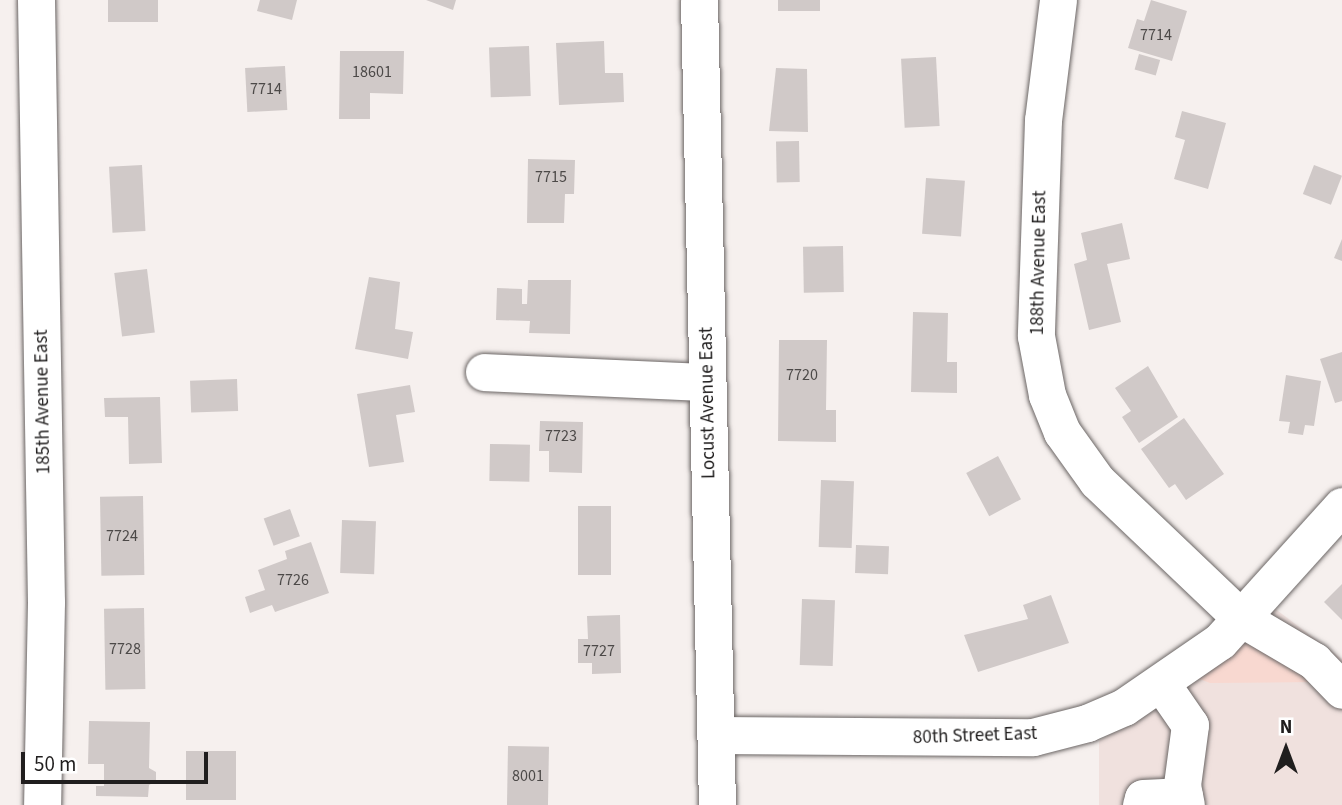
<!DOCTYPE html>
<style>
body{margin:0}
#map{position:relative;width:1342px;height:805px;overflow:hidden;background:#f6f0ee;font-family:"Source Sans 3",sans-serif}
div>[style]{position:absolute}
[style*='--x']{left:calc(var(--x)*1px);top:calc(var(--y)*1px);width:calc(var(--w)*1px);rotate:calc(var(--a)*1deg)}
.built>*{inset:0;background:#f0e1de}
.green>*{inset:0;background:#f8d8d0}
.building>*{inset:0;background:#d0c9c8;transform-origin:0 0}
.roads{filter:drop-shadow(0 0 2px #6b6665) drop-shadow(0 0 2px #6b6665)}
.minor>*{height:37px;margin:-18.5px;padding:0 18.5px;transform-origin:18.5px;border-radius:18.5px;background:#fff}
span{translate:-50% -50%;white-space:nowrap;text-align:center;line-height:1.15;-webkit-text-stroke:7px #fff;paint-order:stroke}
.number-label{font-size:16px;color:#4c4948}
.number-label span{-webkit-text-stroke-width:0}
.street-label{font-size:19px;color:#201e1e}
.north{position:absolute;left:1251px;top:714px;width:70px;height:70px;-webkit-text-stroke:5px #fff;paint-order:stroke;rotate:0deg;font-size:19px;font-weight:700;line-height:28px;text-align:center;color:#201e1e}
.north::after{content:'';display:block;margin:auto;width:24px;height:32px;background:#201e1e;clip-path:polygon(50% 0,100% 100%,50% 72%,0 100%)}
.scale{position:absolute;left:21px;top:752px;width:187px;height:32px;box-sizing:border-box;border:4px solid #201e1e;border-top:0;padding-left:9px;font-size:21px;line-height:24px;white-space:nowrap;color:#201e1e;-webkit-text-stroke:5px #fff;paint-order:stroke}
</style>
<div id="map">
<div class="built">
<div style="clip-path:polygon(1274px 608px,1342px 659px,1342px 805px,1099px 805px,1099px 741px,1180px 692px)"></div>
</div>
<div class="green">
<div style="clip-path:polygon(1245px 635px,1314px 682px,1210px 683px,1197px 678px)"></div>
</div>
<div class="building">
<div style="left:108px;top:0;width:50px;height:22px"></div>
<div style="clip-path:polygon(260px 0,297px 0,292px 20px,257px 11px)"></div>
<div style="clip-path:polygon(426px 0,456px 0,453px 10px)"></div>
<div style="left:778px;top:0;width:42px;height:11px"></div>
<div style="clip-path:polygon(1151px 0,1187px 11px,1172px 61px,1128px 48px,1137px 19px,1144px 21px)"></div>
<div style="clip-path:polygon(604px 41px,605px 73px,623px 73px,624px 102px,559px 105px,556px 43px)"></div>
<div style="left:529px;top:46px;width:50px;height:40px;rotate:88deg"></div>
<div style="clip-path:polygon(340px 51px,404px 51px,403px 94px,370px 93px,370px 119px,339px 119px)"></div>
<div style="left:1139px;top:54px;width:22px;height:16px;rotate:16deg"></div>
<div style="left:936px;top:57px;width:69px;height:35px;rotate:87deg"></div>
<div style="left:285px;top:66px;width:44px;height:40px;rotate:87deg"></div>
<div style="clip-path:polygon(776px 68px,807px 69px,808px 132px,769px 131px)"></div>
<div style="clip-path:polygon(1182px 111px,1226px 123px,1208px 189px,1174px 179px,1185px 140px,1175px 137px)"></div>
<div style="left:799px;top:141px;width:41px;height:23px;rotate:89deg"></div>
<div style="clip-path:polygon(528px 159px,575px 160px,574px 194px,565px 194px,564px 223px,527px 223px)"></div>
<div style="left:142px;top:165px;width:66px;height:33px;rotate:87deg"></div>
<div style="left:1314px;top:165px;width:30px;height:31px;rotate:21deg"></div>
<div style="left:926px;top:178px;width:39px;height:56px;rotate:4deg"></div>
<div style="clip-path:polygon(1122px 223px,1130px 259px,1107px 264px,1121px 322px,1089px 330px,1074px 264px,1087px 260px,1081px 233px)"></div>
<div style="clip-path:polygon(1342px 239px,1342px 261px,1334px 258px)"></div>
<div style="left:843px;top:246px;width:46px;height:40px;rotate:89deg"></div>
<div style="left:147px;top:269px;width:64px;height:33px;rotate:83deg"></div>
<div style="clip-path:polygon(369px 277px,400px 282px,395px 329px,413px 332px,408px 359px,355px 349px)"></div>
<div style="clip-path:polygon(528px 280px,571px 280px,570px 334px,529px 333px,530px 321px,496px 320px,497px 288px,522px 289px,522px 304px,527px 304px)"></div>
<div style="clip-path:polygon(913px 312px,948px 313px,947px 362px,957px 362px,957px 393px,911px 392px)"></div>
<div style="clip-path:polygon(779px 340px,827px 340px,826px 410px,836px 410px,836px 442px,778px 441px)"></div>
<div style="clip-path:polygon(1342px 352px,1342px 401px,1335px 403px,1320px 359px)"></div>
<div style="clip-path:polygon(1148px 366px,1178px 417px,1139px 443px,1122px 417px,1131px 411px,1115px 388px)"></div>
<div style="clip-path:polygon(1286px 375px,1321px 381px,1314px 426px,1305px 425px,1303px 435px,1288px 433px,1290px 422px,1279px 421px)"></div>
<div style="left:237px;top:379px;width:32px;height:47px;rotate:88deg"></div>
<div style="clip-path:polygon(410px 385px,415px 412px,396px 415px,404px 462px,369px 467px,357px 394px)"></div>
<div style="clip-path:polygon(160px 397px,162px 463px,129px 464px,128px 417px,105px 417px,104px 398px)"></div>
<div style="clip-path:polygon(1184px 418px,1224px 474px,1186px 500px,1175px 484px,1169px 488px,1141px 449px)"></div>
<div style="clip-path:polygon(540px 421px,583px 422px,582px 473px,549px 472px,549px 451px,539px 451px)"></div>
<div style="left:490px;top:444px;width:40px;height:37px;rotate:1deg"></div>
<div style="left:998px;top:456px;width:49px;height:36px;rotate:62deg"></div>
<div style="left:821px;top:480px;width:33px;height:67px;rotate:2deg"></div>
<div style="left:143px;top:496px;width:79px;height:43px;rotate:89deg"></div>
<div style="left:578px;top:506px;width:33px;height:69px"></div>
<div style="left:290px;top:509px;width:29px;height:28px;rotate:70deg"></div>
<div style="left:342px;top:520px;width:34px;height:53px;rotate:2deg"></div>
<div style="clip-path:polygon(311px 542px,329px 593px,275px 612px,272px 605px,250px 613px,245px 597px,265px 590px,258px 570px,287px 559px,285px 551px)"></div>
<div style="left:856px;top:545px;width:33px;height:28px;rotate:2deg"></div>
<div style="clip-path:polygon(1342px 584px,1342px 620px,1324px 602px)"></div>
<div style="clip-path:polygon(1051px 595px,1069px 643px,978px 672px,964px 635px,1028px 619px,1023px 605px)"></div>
<div style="left:802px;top:599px;width:33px;height:66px;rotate:2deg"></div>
<div style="left:144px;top:608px;width:81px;height:40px;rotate:89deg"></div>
<div style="clip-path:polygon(620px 615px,621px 673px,592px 674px,592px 663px,578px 663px,578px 639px,588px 639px,587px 616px)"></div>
<div style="clip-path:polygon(89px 721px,150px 722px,149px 768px,156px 772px,156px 781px,149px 785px,148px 797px,96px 796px,96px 786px,104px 786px,104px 764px,88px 764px)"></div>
<div style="left:508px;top:746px;width:41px;height:59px;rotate:1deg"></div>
<div style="left:186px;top:751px;width:50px;height:49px"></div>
</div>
<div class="roads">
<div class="minor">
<div style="--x:36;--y:0;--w:602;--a:89.05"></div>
<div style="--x:46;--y:602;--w:203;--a:91.1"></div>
<div style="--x:699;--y:0;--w:805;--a:88.72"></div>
<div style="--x:1058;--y:0;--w:121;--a:97.1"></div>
<div style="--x:1043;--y:120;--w:216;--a:91.9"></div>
<div style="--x:1036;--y:336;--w:60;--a:79.4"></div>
<div style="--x:1047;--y:395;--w:40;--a:68"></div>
<div style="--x:1062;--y:432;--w:60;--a:54.5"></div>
<div style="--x:1097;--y:481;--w:199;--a:43.6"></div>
<div style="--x:1241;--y:618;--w:85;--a:30.5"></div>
<div style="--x:1314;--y:661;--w:40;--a:46"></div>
<div style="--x:484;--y:372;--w:223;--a:2.6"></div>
<div style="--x:1161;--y:683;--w:51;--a:55.4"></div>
<div style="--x:1190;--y:725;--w:61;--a:97.6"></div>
<div style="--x:1182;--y:785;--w:20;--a:79"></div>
<div style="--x:716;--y:735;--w:317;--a:0.4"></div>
<div style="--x:1033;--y:737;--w:56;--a:-14.5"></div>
<div style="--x:1087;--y:723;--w:40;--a:-23.4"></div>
<div style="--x:1124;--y:707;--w:116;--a:-34.5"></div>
<div style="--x:1220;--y:641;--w:182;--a:-47.9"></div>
<div style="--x:1141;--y:805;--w:7;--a:-74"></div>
<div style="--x:1143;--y:798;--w:41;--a:-2.8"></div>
</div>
</div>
<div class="number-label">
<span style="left:1156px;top:35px">7714</span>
<span style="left:372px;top:72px">18601</span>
<span style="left:266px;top:89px">7714</span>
<span style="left:551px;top:177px">7715</span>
<span style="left:802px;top:375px">7720</span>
<span style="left:561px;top:436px">7723</span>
<span style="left:122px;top:536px">7724</span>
<span style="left:293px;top:580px">7726</span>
<span style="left:125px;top:649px">7728</span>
<span style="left:599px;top:651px">7727</span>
<span style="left:528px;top:776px">8001</span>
</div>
<div class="street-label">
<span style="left:1039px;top:263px;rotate:-89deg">188th Avenue East</span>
<span style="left:43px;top:402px;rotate:-91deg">185th Avenue East</span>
<span style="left:708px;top:403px;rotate:-91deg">Locust Avenue East</span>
<span style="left:975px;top:736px;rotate:-2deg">80th Street East</span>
</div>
<div class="north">N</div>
<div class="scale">50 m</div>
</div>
